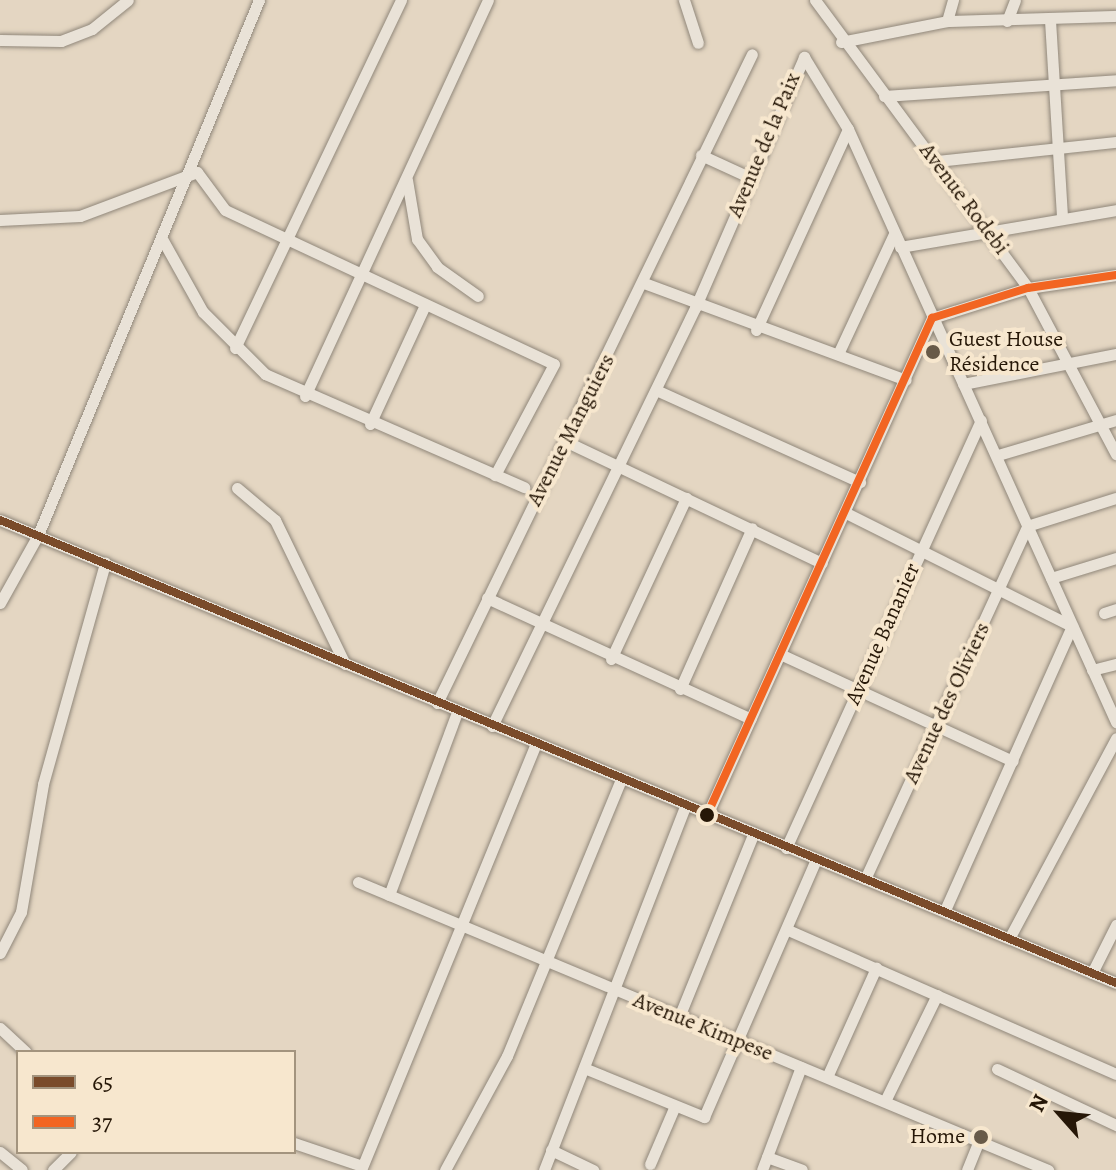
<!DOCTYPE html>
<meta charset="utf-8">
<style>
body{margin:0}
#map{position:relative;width:1116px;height:1170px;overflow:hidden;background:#e4d6c2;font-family:Alegreya,serif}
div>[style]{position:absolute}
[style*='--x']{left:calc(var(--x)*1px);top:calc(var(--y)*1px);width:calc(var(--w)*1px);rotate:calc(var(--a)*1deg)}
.roads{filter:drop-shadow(0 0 2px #90877a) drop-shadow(0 0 2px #90877a)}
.street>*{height:11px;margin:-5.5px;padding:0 5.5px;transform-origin:5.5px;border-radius:5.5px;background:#e9e2d7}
.bus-1>*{height:8px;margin:-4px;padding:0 4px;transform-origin:4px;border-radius:4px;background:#7a4b2a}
.bus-2>*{height:8px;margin:-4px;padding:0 4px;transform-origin:4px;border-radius:4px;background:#f26522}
.dots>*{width:22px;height:22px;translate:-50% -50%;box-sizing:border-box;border:4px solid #f7e7ce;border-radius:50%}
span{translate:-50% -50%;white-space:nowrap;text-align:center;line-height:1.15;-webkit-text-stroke:8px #f7e7ce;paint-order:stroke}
.street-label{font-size:22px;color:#261707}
.poi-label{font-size:22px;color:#261707}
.left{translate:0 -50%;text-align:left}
.right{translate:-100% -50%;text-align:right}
.legend{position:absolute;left:16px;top:1050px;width:280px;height:104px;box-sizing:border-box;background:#f7e7ce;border:2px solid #a3947e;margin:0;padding:10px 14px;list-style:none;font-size:24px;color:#261707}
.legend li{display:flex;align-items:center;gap:16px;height:40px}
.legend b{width:40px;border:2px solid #a3947e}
.north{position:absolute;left:1020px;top:1074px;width:80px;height:80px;-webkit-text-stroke:6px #f7e7ce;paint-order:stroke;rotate:297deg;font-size:22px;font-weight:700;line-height:32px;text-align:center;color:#261707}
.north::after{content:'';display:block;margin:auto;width:28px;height:36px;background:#261707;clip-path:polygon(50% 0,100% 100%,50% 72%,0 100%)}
</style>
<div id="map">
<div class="roads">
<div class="street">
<div style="--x:684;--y:0;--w:45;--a:72"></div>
<div style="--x:815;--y:0;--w:358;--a:53.5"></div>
<div style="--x:1028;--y:288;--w:188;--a:62.1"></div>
<div style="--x:1050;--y:20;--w:199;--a:86.5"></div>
<div style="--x:947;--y:21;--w:22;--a:-74"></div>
<div style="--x:1007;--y:21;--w:22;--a:-69"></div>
<div style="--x:0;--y:40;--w:61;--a:0.9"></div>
<div style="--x:61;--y:41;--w:33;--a:-21"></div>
<div style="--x:92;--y:29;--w:46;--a:-38.9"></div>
<div style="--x:841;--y:42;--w:108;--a:-11.2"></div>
<div style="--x:947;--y:21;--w:169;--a:-1.7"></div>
<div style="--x:884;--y:96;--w:233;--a:-3.9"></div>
<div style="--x:701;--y:155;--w:55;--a:24.7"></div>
<div style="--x:937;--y:161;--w:180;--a:-6.1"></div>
<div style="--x:407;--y:180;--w:60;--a:80.4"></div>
<div style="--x:417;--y:239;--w:34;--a:54"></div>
<div style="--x:437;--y:267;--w:50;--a:35.3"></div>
<div style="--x:0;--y:220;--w:80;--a:-2.9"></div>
<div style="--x:80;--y:216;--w:125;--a:-20.6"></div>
<div style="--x:197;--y:172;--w:47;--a:53.6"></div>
<div style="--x:225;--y:210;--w:363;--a:25.1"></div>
<div style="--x:554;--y:364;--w:126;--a:118"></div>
<div style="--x:161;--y:237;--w:86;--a:60.8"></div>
<div style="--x:203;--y:312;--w:88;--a:45"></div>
<div style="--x:265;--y:374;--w:283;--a:23.6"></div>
<div style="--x:900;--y:247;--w:219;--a:-9.7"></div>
<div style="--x:644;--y:283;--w:279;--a:20.3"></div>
<div style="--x:756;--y:330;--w:221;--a:-65.4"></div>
<div style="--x:235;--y:348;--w:386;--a:-64.5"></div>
<div style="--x:838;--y:354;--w:132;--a:-65"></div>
<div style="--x:963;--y:384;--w:156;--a:-11.1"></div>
<div style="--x:656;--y:390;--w:224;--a:24.3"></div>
<div style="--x:305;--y:396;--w:436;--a:-65.2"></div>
<div style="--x:370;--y:424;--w:131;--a:-65.2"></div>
<div style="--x:567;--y:442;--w:282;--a:25.4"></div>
<div style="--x:998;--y:455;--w:123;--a:-16.5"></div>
<div style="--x:237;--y:488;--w:50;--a:40.1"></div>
<div style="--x:275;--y:520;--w:160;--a:64.1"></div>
<div style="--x:846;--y:513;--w:253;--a:26.6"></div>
<div style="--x:1072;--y:626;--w:311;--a:114.1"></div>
<div style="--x:0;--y:520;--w:1208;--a:22.53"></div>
<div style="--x:1051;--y:578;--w:68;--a:-17.1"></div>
<div style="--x:487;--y:598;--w:290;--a:24.6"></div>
<div style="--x:0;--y:603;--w:78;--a:-60.8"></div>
<div style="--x:38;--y:535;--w:579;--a:-67.56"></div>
<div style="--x:1104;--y:613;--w:13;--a:-18"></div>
<div style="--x:780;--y:654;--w:256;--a:24.7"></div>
<div style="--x:611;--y:659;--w:178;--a:-65"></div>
<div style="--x:1092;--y:670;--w:25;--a:-14"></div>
<div style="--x:680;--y:689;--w:176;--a:-65.9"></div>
<div style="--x:437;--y:703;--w:721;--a:-64.11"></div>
<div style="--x:492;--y:726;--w:465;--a:-64.1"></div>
<div style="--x:695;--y:308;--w:274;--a:-66.5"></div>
<div style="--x:804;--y:57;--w:84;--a:58.6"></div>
<div style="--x:848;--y:129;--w:651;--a:65.68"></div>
<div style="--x:707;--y:815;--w:546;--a:-65.64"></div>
<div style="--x:932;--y:318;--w:101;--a:-17.4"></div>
<div style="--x:1028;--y:288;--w:89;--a:-8.4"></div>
<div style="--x:786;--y:848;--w:470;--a:-65.5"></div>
<div style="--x:865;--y:879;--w:388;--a:-65.3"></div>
<div style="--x:1027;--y:526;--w:93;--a:-17.5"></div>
<div style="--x:358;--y:882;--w:748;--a:22.66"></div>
<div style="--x:389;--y:895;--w:195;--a:-69.6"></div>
<div style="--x:788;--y:930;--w:358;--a:23.7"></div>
<div style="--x:1011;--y:935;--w:223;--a:-61.9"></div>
<div style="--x:0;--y:953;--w:46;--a:-62.9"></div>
<div style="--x:21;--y:912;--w:130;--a:-80.2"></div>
<div style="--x:43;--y:784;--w:230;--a:-74.3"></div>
<div style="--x:1092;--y:973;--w:54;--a:-63.4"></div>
<div style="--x:679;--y:1017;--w:196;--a:-67.9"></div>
<div style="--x:0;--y:1028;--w:35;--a:43"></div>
<div style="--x:584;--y:1068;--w:130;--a:22.2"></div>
<div style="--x:704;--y:1117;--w:280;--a:-66.5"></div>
<div style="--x:997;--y:1069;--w:132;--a:25.2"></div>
<div style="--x:827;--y:1077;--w:120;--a:-65.8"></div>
<div style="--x:885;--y:1101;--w:118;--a:-63.9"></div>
<div style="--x:294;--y:1143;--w:72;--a:18.7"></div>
<div style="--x:551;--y:1150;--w:47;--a:25.5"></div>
<div style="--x:0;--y:1152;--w:28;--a:39"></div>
<div style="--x:767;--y:1157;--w:37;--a:20"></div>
<div style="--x:650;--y:1164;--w:61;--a:-66.8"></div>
<div style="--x:53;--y:1170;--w:25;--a:-45"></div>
<div style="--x:361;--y:1170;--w:459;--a:-67.7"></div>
<div style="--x:445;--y:1170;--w:130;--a:-61.5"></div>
<div style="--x:507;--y:1056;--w:300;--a:-67.6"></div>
<div style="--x:544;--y:1170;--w:390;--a:-68.8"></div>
<div style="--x:762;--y:1170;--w:110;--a:-69.3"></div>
<div style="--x:967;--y:1170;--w:31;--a:-68"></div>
</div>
</div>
<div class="bus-1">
<div style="--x:0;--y:520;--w:1208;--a:22.53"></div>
</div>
<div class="bus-2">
<div style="--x:707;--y:815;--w:546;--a:-65.64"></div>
<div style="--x:932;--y:318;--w:101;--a:-17.4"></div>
<div style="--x:1028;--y:288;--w:89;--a:-8.4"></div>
</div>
<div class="dots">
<div style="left:933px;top:352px;background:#685a48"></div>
<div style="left:707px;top:815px;background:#261707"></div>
<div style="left:981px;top:1137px;background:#685a48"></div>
</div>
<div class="street-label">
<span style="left:764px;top:145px;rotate:-67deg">Avenue de la Paix</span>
<span style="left:964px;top:199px;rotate:53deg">Avenue Rodebi</span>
<span style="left:571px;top:430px;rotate:-63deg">Avenue Manguiers</span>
<span style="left:883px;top:634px;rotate:-66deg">Avenue Bananier</span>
<span style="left:947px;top:703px;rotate:-65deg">Avenue des Oliviers</span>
<span style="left:703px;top:1027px;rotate:22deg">Avenue Kimpese</span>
</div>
<div class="poi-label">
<span class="left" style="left:949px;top:352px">Guest House<br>Résidence</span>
<span class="right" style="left:965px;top:1137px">Home</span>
</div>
<ul class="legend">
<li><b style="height:10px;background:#7a4b2a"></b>65</li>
<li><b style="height:10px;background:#f26522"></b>37</li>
</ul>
<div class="north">N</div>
</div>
